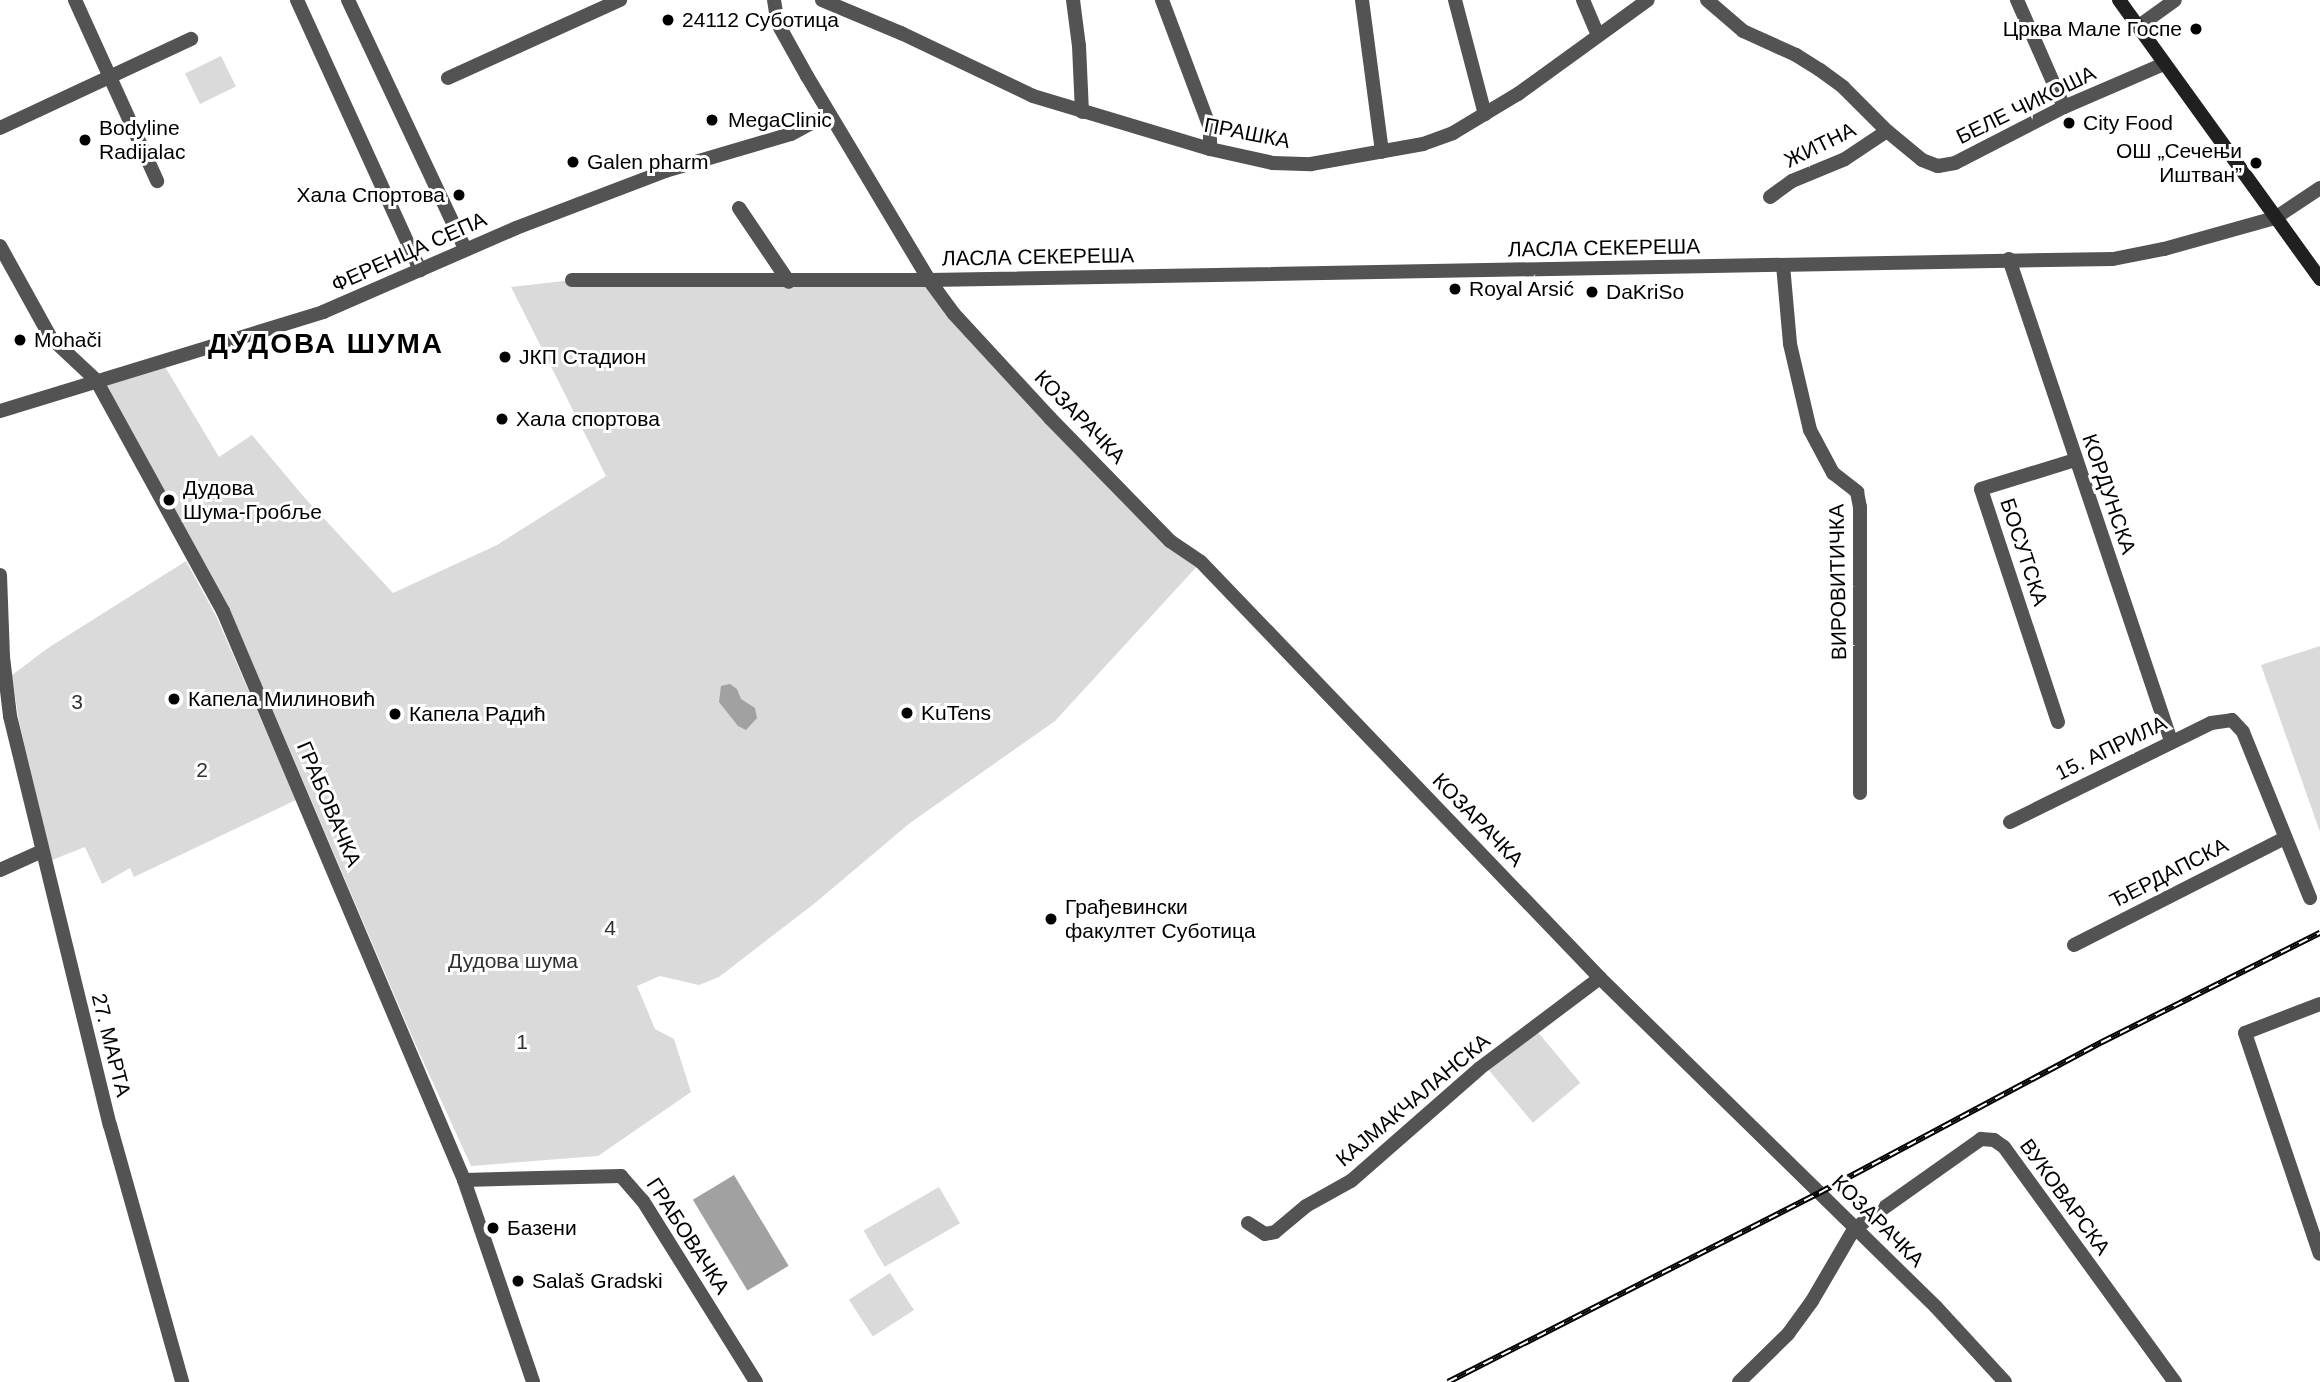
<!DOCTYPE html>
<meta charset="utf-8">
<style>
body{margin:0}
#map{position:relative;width:2320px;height:1382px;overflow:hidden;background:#fff;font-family:Helvetica,sans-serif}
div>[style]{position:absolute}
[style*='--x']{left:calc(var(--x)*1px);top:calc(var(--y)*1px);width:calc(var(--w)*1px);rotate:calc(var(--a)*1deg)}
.green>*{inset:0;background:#dadada;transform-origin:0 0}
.water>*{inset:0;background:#a1a1a1;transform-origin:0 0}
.minor>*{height:14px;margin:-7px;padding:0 7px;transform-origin:7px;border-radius:7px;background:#535353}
.tertiary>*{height:14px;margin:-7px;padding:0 7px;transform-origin:7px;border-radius:7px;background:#535353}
.secondary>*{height:14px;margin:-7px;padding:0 7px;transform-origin:7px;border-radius:7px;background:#202020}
.rail>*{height:6px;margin-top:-3px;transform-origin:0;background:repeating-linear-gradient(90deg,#fff 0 10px,#000 0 20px);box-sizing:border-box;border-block:2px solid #000}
.dots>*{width:19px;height:19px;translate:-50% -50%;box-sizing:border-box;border:4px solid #fff;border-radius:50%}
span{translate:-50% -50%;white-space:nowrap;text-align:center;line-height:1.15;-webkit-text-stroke:6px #fff;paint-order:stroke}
.poi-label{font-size:21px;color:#000}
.left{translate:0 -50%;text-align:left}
.right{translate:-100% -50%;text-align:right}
.street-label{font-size:21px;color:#000}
.park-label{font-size:21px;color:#313131}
.district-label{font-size:28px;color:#000;font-weight:700;letter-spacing:2px}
</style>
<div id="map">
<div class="green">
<div style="left:221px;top:56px;width:34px;height:40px;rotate:64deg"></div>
<div style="clip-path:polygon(572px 280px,929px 280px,954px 314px,1201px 562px,1055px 721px,910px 823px,815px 903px,719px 977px,699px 985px,660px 976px,637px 986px,655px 1029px,674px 1039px,691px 1092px,598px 1156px,471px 1166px,414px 1041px,230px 610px,104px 383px,161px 360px,219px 457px,252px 435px,304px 497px,393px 593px,497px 545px,606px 476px,511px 287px)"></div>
<div style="clip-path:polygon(186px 561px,217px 618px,296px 800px,134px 877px,130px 868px,102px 884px,85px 847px,52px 860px,19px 722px,12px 675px,48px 648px)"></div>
<div style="clip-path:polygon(2320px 646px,2320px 832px,2261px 665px)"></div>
<div style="left:1536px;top:1030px;width:69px;height:62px;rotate:50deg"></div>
<div style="left:939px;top:1187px;width:42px;height:87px;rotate:60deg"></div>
<div style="left:890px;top:1273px;width:44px;height:49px;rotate:57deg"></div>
</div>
<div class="water">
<div style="clip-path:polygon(730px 684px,737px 689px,741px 699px,755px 708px,757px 718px,746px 730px,738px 726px,719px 702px,721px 686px)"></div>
<div style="left:734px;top:1175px;width:106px;height:48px;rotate:59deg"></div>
</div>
<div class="minor">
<div style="--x:75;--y:0;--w:199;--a:65.6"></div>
<div style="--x:822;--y:0;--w:86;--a:22.7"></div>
<div style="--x:901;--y:33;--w:146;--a:25.5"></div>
<div style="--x:1033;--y:96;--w:185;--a:16.7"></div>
<div style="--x:1210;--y:149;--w:65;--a:12.5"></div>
<div style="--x:1273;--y:163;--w:38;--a:2"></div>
<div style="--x:1311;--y:164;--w:114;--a:-10.1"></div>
<div style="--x:1423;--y:144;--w:32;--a:-20"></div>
<div style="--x:1453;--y:133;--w:76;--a:-31"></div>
<div style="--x:1518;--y:94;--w:160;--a:-35.9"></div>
<div style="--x:1073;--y:0;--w:46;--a:82.6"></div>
<div style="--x:1079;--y:46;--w:66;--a:87.4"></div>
<div style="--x:1162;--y:0;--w:137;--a:69.4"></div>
<div style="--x:1210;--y:128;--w:21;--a:90"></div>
<div style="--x:1362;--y:0;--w:153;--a:82.5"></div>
<div style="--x:1455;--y:0;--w:118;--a:75.3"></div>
<div style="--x:1583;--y:0;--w:38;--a:67"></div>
<div style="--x:1707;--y:0;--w:48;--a:40.7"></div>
<div style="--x:1743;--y:31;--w:58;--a:24.4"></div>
<div style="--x:1796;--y:55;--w:28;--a:32"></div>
<div style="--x:1820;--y:70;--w:29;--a:36"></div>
<div style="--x:1843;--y:87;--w:62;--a:45"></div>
<div style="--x:1887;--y:131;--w:45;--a:39.6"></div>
<div style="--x:1922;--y:160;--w:17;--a:21"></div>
<div style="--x:1938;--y:166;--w:17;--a:-10"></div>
<div style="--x:1955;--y:163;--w:123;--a:-27.2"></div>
<div style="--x:2064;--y:107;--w:109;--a:-23.3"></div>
<div style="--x:2017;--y:0;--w:117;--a:66.3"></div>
<div style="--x:448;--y:78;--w:189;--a:-24.4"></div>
<div style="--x:0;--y:128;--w:211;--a:-25"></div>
<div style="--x:1770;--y:197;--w:27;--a:-36"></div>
<div style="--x:1792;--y:181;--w:57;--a:-22.5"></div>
<div style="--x:1845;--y:159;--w:50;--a:-33.7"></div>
<div style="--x:739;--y:208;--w:89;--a:56"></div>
<div style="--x:2275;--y:218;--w:54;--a:-33.7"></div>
<div style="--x:2009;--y:259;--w:508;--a:71.42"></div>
<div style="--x:1783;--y:265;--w:79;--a:84.9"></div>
<div style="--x:1790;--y:344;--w:88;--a:76.9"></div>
<div style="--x:1810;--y:430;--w:49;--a:61.9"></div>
<div style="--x:1833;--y:473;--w:31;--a:38"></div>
<div style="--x:1857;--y:492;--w:15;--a:79"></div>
<div style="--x:1860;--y:507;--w:286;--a:90"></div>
<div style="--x:572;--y:280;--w:357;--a:0"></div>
<div style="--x:929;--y:280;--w:42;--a:53.7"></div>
<div style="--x:954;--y:314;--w:142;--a:47.3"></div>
<div style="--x:1050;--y:418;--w:172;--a:45.7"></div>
<div style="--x:1170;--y:541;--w:37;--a:34"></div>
<div style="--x:1201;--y:562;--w:576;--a:46.19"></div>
<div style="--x:1600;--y:978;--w:470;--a:44.4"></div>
<div style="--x:1936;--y:1307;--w:102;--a:47.4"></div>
<div style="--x:0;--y:575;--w:82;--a:87.9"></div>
<div style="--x:3;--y:657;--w:59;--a:83.2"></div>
<div style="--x:10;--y:716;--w:421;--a:76.3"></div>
<div style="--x:110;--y:1125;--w:267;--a:74.3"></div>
<div style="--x:2058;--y:722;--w:245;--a:-108.3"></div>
<div style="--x:1981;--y:489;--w:98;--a:-17.1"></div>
<div style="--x:2010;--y:822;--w:224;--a:-26.2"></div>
<div style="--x:2211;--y:723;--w:21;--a:-8"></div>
<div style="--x:2232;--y:720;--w:16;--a:47"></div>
<div style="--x:2243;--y:732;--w:179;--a:68"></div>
<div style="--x:0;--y:870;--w:46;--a:-24.3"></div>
<div style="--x:2074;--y:945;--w:234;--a:-26.9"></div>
<div style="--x:2320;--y:1004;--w:80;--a:158.9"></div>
<div style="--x:2245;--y:1033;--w:233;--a:71.3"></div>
<div style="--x:464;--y:1180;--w:157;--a:-1.5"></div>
<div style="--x:621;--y:1176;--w:33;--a:49"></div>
<div style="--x:643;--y:1201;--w:213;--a:58"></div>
<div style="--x:1248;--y:1223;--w:20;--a:33"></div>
<div style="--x:1265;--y:1234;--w:10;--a:-11"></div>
<div style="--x:1275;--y:1232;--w:40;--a:-40"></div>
<div style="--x:1306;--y:1206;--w:51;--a:-29.1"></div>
<div style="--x:1351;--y:1181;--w:171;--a:-41.2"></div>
<div style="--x:1480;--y:1068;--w:150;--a:-36.9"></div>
<div style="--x:1739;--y:1382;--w:69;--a:-44.4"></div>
<div style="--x:1788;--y:1334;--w:41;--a:-54"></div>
<div style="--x:1812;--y:1301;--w:83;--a:-59.7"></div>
<div style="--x:1854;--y:1229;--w:156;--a:-35.3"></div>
<div style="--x:1981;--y:1139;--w:13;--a:4"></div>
<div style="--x:1994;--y:1140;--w:12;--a:35"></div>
<div style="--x:2004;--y:1147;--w:291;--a:54"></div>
</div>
<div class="tertiary">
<div style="--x:297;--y:0;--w:297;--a:65.5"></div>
<div style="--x:348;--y:0;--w:275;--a:64.8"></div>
<div style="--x:774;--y:0;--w:24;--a:81"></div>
<div style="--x:778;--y:24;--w:60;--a:60.9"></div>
<div style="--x:807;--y:76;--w:238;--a:59.1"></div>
<div style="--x:929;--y:280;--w:1184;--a:-1.02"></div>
<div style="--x:2113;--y:259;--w:52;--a:-11.1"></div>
<div style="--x:2164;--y:249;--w:115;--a:-15.6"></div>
<div style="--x:2139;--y:26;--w:44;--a:-35.8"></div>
<div style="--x:0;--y:246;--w:105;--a:61"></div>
<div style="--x:51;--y:338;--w:62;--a:43"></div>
<div style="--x:96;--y:380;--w:264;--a:61.2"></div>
<div style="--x:223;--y:611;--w:618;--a:67.04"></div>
<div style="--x:464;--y:1180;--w:213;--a:71.1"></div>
<div style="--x:0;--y:411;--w:338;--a:-17"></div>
<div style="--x:323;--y:312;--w:210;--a:-23.5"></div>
<div style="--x:516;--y:228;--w:160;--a:-20.9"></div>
<div style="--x:665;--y:171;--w:131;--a:-16.4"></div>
<div style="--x:791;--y:134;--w:42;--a:-28.4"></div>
</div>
<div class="secondary">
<div style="--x:2119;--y:0;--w:344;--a:54.2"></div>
</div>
<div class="rail">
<div style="--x:1448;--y:1382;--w:416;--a:-27"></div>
<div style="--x:1819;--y:1193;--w:321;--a:-28.1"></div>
<div style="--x:2102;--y:1042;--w:244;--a:-26.6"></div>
</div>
<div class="dots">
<div style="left:668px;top:20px;background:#000"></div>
<div style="left:2196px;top:29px;background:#000"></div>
<div style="left:712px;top:120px;background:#000"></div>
<div style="left:2069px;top:123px;background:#000"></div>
<div style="left:85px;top:140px;background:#000"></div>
<div style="left:573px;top:162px;background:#000"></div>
<div style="left:2256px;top:163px;background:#000"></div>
<div style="left:459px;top:195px;background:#000"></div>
<div style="left:1455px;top:289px;background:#000"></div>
<div style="left:1592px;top:292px;background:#000"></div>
<div style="left:20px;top:340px;background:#000"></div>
<div style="left:505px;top:357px;background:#000"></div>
<div style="left:502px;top:419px;background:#000"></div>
<div style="left:169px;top:500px;background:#000"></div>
<div style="left:174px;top:699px;background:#000"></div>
<div style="left:907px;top:713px;background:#000"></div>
<div style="left:395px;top:714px;background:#000"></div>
<div style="left:1051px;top:919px;background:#000"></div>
<div style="left:493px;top:1228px;background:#000"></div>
<div style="left:518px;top:1281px;background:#000"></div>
</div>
<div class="poi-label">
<span class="left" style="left:682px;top:20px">24112 Суботица</span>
<span class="right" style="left:2182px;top:29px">Црква Мале Госпе</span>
<span class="left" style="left:728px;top:120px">MegaClinic</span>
<span class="left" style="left:2083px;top:123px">City Food</span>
<span class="left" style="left:99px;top:140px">Bodyline<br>Radijalac</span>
<span class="right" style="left:2242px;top:163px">ОШ „Сечењи<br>Иштван”</span>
<span class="left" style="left:587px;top:162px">Galen pharm</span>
<span class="right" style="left:445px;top:195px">Хала Спортова</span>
<span class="left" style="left:1469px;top:289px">Royal Arsić</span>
<span class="left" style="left:1606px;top:292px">DaKriSo</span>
<span class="left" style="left:34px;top:340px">Mohači</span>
<span class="left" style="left:519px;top:357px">ЈКП Стадион</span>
<span class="left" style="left:516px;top:419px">Хала спортова</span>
<span class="left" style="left:183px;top:500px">Дудова<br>Шума-Гробље</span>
<span class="left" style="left:188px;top:699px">Капела Милиновић</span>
<span class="left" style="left:921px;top:713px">KuTens</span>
<span class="left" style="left:409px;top:714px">Капела Радић</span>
<span class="left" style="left:1065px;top:919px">Грађевински<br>факултет Суботица</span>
<span class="left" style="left:507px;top:1228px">Базени</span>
<span class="left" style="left:532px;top:1281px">Salaš Gradski</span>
</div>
<div class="street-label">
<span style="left:2026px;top:105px;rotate:-26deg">БЕЛЕ ЧИКОША</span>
<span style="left:1247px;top:133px;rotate:11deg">ПРАШКА</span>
<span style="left:1820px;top:145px;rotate:-26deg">ЖИТНА</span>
<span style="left:1604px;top:248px;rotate:-1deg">ЛАСЛА СЕКЕРЕША</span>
<span style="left:409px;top:252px;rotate:-24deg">ФЕРЕНЦА СЕПА</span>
<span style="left:1038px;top:257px;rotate:-1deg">ЛАСЛА СЕКЕРЕША</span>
<span style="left:1080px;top:417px;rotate:46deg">КОЗАРАЧКА</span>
<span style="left:2109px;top:494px;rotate:71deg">КОРДУНСКА</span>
<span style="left:2024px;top:552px;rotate:72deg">БОСУТСКА</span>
<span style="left:1838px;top:582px;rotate:-91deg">ВИРОВИТИЧКА</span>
<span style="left:2111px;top:748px;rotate:-26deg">15. АПРИЛА</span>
<span style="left:329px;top:804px;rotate:67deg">ГРАБОВАЧКА</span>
<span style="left:1478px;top:820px;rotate:46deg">КОЗАРАЧКА</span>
<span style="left:2169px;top:873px;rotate:-27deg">ЂЕРДАПСКА</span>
<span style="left:111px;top:1045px;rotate:76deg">27. МАРТА</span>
<span style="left:1413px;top:1100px;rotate:-40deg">КАЈМАКЧАЛАНСКА</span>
<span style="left:2065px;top:1197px;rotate:54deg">ВУКОВАРСКА</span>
<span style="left:1878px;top:1221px;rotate:45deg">КОЗАРАЧКА</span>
<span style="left:688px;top:1236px;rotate:57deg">ГРАБОВАЧКА</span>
</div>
<div class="park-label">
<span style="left:77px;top:702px">3</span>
<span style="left:202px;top:770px">2</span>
<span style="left:610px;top:928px">4</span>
<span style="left:513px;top:961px">Дудова шума</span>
<span style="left:522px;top:1042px">1</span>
</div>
<div class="district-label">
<span style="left:326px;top:344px">ДУДОВА ШУМА</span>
</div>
</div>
